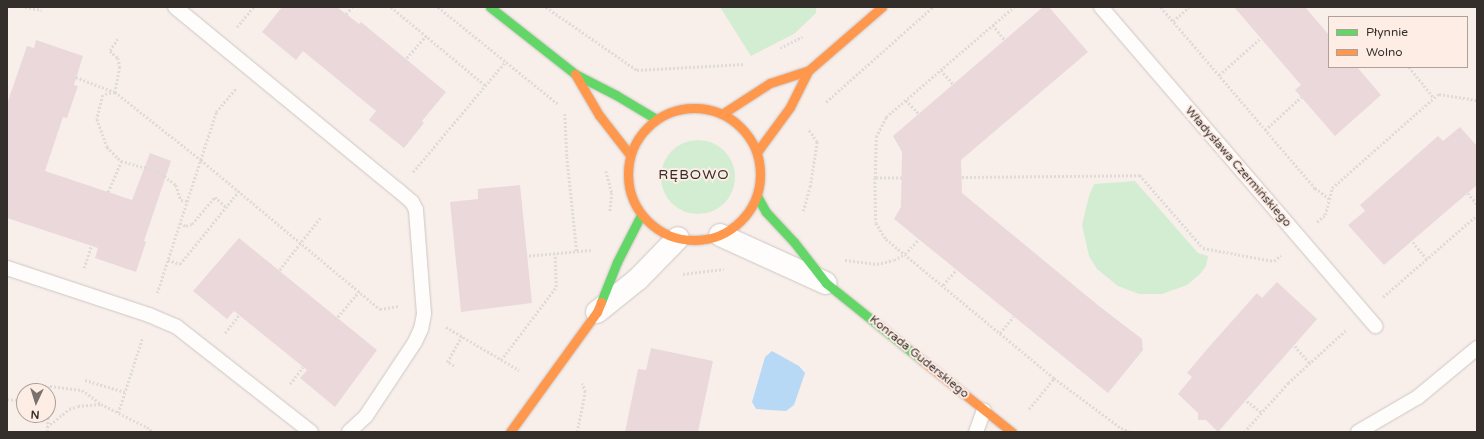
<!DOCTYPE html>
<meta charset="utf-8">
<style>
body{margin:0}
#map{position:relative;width:1484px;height:439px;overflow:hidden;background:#f8efeb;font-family:"Varela Round",sans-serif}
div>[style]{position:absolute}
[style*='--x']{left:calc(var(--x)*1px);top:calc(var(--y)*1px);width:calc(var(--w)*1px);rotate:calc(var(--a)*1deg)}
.green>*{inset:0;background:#d2edd2}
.round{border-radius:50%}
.water>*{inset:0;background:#b8d9f5}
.building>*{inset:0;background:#ebd8db}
.path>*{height:2.5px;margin-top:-1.25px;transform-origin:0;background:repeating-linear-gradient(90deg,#dedbd9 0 2px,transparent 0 4px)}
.roads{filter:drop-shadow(0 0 1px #cdc6c2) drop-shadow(0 0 1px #cdc6c2)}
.lane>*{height:14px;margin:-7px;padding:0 7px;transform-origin:7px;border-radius:7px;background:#fefdfc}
.street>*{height:22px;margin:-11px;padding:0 11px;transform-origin:11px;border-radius:11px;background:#fefdfc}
.fast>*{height:9px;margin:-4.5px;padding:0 4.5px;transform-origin:4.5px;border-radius:4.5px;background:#63d668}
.slow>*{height:9px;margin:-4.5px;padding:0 4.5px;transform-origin:4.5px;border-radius:4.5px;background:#ff974d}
.slow>.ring{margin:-4.5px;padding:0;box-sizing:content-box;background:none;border:9px solid #ff974d;border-radius:50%}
span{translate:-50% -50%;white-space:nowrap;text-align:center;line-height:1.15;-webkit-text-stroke:4px #feede5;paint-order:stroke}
.street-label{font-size:12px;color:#352f2c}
.quarter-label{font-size:14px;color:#352f2c;letter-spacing:1px}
.frame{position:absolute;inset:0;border:8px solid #352f2c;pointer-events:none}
.legend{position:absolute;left:1328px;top:16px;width:140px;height:52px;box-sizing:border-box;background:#feede5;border:1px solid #aea19b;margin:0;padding:5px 7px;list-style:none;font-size:12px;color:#352f2c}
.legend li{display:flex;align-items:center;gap:8px;height:20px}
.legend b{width:20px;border:1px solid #aea19b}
.north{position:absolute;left:16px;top:383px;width:40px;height:40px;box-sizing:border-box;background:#feede5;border:1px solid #aea19b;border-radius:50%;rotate:184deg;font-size:11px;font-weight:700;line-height:16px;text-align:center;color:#352f2c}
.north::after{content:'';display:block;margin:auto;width:14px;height:18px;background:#79726f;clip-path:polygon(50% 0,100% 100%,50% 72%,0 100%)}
</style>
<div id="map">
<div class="green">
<div style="clip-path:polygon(720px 7px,816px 7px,816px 13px,794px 34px,751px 56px)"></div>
<div class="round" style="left:661px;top:140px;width:74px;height:74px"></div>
<div style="clip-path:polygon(1135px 181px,1198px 253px,1208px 256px,1206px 266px,1200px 274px,1187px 285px,1162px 294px,1139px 294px,1118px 286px,1097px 269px,1089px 256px,1082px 225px,1089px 196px,1094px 184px)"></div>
</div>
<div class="water">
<div style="clip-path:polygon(772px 351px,799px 366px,805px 373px,794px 405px,786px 411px,756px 409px,752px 402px,765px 357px)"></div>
</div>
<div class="building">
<div style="clip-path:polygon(282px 7px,337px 7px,359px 24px,361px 22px,446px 92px,422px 121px,424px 123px,404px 148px,369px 120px,376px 111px,303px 51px,296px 60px,262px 32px)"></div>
<div style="clip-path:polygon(1043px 7px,1049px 7px,1088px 52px,961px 160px,962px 193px,1099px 306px,1142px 339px,1143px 350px,1108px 393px,894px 219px,901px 207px,902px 152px,893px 136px)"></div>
<div style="clip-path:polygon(1234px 7px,1305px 7px,1329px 35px,1329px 67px,1357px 67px,1381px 95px,1335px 136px,1295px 90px,1301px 85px)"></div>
<div style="clip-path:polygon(36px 40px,83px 56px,74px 85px,78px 86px,67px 118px,63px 117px,45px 171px,132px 200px,150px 153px,171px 161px,144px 241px,146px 242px,136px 272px,95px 258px,98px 248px,7px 218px,7px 104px,27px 46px,34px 48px)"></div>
<div style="clip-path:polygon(1460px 127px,1477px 146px,1477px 185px,1384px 265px,1348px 225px,1365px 211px,1360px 205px,1438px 136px,1443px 141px)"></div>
<div style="clip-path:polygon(520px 185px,532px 303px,461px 312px,450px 202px,478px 199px,478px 189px)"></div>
<div style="clip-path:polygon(239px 238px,377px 350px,335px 407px,300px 378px,307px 370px,234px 311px,227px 319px,193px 291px)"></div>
<div style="clip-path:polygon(1277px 282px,1317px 319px,1218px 432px,1206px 420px,1198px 420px,1198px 413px,1178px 394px,1192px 377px,1187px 373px,1208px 348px,1257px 293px,1262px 298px)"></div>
<div style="clip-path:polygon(651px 348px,713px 361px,698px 432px,625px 432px,638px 369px,646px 370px)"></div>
</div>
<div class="path">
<div style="--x:25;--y:7;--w:17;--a:10"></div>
<div style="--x:391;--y:7;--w:122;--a:39.7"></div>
<div style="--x:438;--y:7;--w:154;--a:38.9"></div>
<div style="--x:546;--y:7;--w:111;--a:34.7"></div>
<div style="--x:637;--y:70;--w:108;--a:-3.2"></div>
<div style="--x:1161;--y:7;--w:238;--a:49.6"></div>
<div style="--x:1315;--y:188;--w:17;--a:36"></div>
<div style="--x:346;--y:14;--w:9;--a:-49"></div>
<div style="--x:1173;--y:21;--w:21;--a:-41"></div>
<div style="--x:993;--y:25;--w:18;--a:52"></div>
<div style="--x:237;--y:27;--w:26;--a:-51"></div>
<div style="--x:118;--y:39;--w:14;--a:124"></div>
<div style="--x:110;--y:51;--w:11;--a:41"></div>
<div style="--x:118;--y:58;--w:9;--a:77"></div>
<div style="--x:120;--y:67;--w:25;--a:101"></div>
<div style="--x:115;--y:92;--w:110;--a:38.3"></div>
<div style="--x:201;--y:160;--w:233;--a:39.8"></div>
<div style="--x:380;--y:309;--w:20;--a:-9"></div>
<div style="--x:780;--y:48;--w:25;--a:-27"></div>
<div style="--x:404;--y:61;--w:33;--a:-49"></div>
<div style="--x:1409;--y:67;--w:40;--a:51"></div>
<div style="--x:941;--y:70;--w:18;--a:49"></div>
<div style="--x:1219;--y:75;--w:56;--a:-41.4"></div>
<div style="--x:76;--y:77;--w:41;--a:21.5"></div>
<div style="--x:115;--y:92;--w:12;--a:166"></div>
<div style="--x:103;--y:95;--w:25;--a:104"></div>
<div style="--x:97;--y:119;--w:30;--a:70"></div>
<div style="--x:107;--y:147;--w:20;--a:45"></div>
<div style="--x:121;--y:161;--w:38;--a:15"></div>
<div style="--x:158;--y:171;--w:23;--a:38"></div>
<div style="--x:176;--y:185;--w:16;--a:72"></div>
<div style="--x:181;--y:200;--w:6;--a:9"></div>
<div style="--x:906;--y:100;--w:19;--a:47"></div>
<div style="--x:826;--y:102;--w:143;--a:-41.6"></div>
<div style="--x:565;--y:114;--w:43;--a:87.3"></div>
<div style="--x:567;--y:157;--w:96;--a:84"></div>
<div style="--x:1265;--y:130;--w:49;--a:-42.5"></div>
<div style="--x:606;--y:171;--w:23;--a:75"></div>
<div style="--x:612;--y:193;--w:18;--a:96"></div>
<div style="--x:413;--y:172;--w:143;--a:-50.1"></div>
<div style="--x:962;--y:177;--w:178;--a:-0.6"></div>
<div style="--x:1140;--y:175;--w:96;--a:49.2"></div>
<div style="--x:1203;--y:248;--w:72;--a:10.4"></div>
<div style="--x:1274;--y:261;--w:9;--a:-41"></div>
<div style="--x:875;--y:178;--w:41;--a:-88.6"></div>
<div style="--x:876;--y:137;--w:22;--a:-63"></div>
<div style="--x:886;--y:117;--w:169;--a:-40.7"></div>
<div style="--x:902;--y:178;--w:27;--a:180"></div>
<div style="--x:875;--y:178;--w:45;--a:88.7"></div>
<div style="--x:876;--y:223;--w:19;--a:58"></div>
<div style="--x:886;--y:239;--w:218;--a:39.6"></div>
<div style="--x:1054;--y:378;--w:84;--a:36.7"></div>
<div style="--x:1121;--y:428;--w:11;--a:22"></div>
<div style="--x:108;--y:192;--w:34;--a:-67"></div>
<div style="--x:1468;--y:193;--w:14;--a:51"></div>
<div style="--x:803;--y:211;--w:25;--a:-74"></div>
<div style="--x:810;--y:187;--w:46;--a:-81.2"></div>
<div style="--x:817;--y:142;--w:16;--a:-125"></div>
<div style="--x:1317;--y:222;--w:11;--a:-41"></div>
<div style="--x:1325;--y:215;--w:28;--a:-75"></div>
<div style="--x:1332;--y:188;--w:136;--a:-41.4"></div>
<div style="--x:1434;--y:98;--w:6;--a:-39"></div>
<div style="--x:1439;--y:94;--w:38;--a:9"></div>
<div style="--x:180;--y:223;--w:7;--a:27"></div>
<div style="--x:186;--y:226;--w:6;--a:-18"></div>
<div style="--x:192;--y:224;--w:35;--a:-50"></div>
<div style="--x:215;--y:197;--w:15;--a:42"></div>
<div style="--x:1413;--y:242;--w:22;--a:51"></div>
<div style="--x:525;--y:256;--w:66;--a:-5.2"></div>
<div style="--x:168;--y:260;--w:13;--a:18"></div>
<div style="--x:180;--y:264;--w:94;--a:-51.1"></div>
<div style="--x:845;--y:260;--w:32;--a:7"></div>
<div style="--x:877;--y:264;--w:17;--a:-13"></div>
<div style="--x:894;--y:260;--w:13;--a:-29"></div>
<div style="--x:905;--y:254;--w:21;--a:-47"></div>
<div style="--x:84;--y:268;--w:23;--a:-72"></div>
<div style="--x:277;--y:273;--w:70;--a:-52"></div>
<div style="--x:683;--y:274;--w:41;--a:-7"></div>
<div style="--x:943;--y:285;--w:20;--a:-49"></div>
<div style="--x:157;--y:293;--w:190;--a:-71.9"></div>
<div style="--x:216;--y:112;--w:31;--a:-50"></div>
<div style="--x:1383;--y:297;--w:125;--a:-41.1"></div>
<div style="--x:335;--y:320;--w:38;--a:-50"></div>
<div style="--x:446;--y:327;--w:85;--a:30.5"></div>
<div style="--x:225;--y:333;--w:23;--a:-52"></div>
<div style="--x:1000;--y:333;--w:21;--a:-51"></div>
<div style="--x:1295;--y:346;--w:23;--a:49"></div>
<div style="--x:501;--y:360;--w:91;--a:-53"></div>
<div style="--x:556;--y:287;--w:33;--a:-92"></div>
<div style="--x:454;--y:366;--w:8;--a:-150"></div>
<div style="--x:447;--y:362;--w:30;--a:-60"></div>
<div style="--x:85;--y:380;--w:42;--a:16.7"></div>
<div style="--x:290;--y:384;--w:21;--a:-53"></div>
<div style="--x:7;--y:399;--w:17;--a:7"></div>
<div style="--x:1247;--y:401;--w:18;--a:38"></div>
<div style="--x:1029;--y:409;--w:40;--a:-51"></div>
<div style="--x:118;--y:413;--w:78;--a:-72"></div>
<div style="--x:47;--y:427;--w:28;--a:-39"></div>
<div style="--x:69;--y:409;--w:9;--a:-18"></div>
<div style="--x:78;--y:406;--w:23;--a:-5"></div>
<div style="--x:47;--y:432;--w:46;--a:-86.3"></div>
<div style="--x:50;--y:386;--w:32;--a:7"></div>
<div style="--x:82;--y:390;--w:24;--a:36"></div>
<div style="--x:101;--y:404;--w:51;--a:26.6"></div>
<div style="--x:147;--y:427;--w:8;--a:40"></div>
<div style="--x:577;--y:432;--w:41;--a:-78.7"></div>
<div style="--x:585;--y:392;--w:9;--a:-108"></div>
<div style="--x:1244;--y:432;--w:66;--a:-48.1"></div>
<div style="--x:1288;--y:383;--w:79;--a:-42.4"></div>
</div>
<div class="roads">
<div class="lane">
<div style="--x:175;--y:7;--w:288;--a:39.4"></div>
<div style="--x:398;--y:190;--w:18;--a:41"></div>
<div style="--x:412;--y:202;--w:9;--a:63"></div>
<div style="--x:416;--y:210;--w:104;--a:85.6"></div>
<div style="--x:424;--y:314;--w:15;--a:101"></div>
<div style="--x:421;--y:329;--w:14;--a:115"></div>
<div style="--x:415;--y:342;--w:89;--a:123.5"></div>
<div style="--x:366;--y:416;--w:23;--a:137"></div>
<div style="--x:1101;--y:7;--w:421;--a:49.3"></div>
<div style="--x:7;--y:268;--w:150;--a:18.3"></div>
<div style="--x:149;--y:315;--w:30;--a:23"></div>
<div style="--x:177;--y:327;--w:170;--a:38.1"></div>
<div style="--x:976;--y:432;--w:23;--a:-70"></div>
<div style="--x:1358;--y:432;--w:69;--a:-30.3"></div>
<div style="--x:1418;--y:397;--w:77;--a:-39.7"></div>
</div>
<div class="street">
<div style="--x:720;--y:235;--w:116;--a:24.4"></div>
<div style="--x:597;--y:312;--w:53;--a:-38.8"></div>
<div style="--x:638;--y:279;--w:57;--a:-45.7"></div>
</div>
<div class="fast">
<div style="--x:490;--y:7;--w:108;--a:38.2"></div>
<div style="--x:575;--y:74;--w:46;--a:27.1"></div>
<div style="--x:616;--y:95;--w:47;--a:31"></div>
<div style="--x:757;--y:196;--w:18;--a:61"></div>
<div style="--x:766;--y:212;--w:41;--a:47"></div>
<div style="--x:794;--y:242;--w:52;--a:52"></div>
<div style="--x:826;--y:283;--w:124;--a:38.8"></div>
<div style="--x:601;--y:302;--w:43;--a:-68.2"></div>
<div style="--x:617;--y:262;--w:53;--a:-62.9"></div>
</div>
<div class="slow">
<div style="--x:575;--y:74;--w:48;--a:59.7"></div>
<div style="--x:599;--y:115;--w:51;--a:52.2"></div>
<div class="ring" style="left:628px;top:108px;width:123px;height:123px"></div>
<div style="--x:722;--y:114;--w:57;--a:-32.9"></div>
<div style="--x:770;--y:83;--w:40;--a:-18"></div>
<div style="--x:757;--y:152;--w:56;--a:-53.7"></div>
<div style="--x:790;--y:107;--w:40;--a:-63.4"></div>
<div style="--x:808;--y:71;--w:98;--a:-40.9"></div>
<div style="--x:923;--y:361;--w:114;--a:38.6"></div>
<div style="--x:510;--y:432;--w:148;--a:-54.1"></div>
<div style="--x:597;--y:312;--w:11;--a:-68"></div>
</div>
</div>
<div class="street-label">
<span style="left:1238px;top:167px;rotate:49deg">Władysława Czermińskiego</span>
<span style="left:919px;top:357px;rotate:39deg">Konrada Guderskiego</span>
</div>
<div class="quarter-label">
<span style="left:694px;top:175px">RĘBOWO</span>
</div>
<div class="frame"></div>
<ul class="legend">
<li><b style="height:5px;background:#63d668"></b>Płynnie</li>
<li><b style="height:5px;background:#ff974d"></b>Wolno</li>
</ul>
<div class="north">N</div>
</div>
